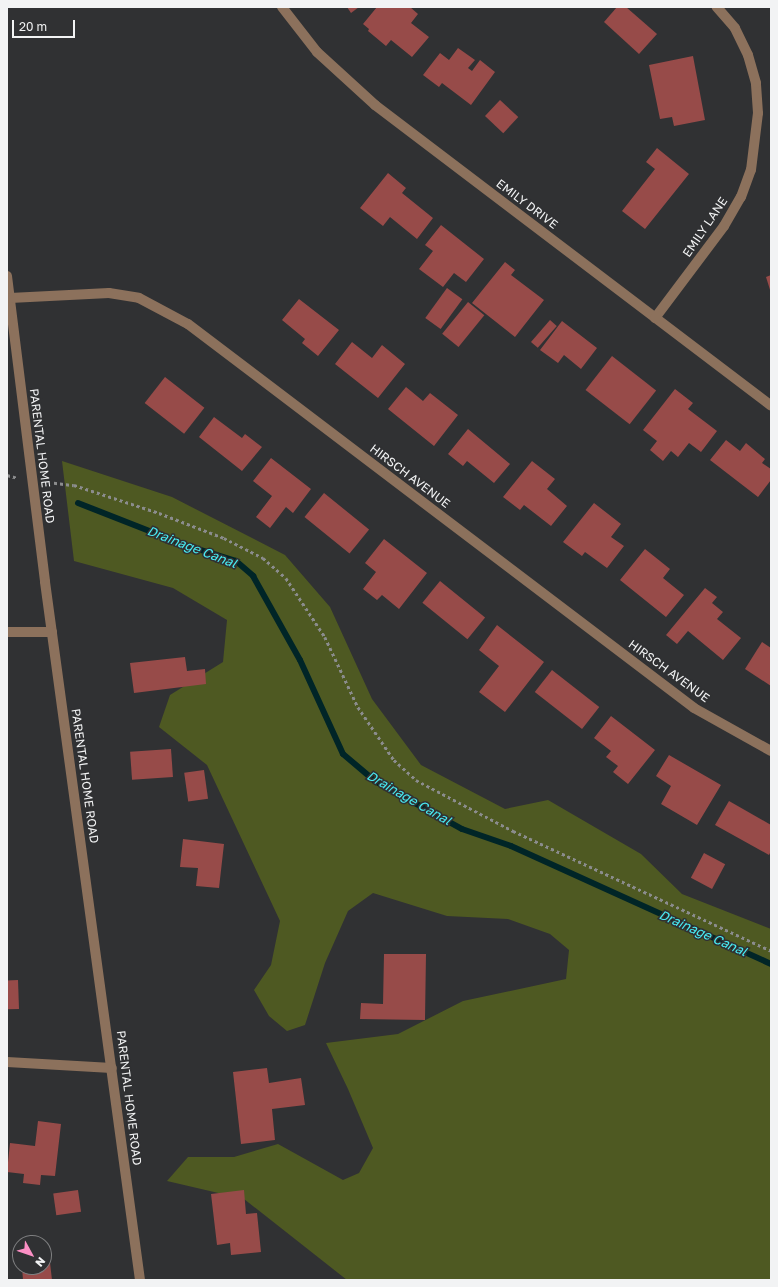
<!DOCTYPE html>
<style>
body{margin:0}
#map{position:relative;width:778px;height:1287px;overflow:hidden;background:#303133;font-family:"Golos Text",sans-serif}
div>[style]{position:absolute}
[style*='--x']{left:calc(var(--x)*1px);top:calc(var(--y)*1px);width:calc(var(--w)*1px);rotate:calc(var(--a)*1deg)}
.green>*{inset:0;background:#4e5922}
.stream>*{height:6px;margin:-3px;padding:0 3px;transform-origin:3px;border-radius:3px;background:#002527}
.building>*{inset:0;background:#974b49;transform-origin:0 0}
.path>*{height:2.5px;margin-top:-1.25px;transform-origin:0;background:repeating-linear-gradient(90deg,#8b8c8d 0 3px,transparent 0 6px)}
.minor>*{height:10px;margin:-5px;padding:0 5px;transform-origin:5px;border-radius:5px;background:#8c715c}
span{translate:-50% -50%;white-space:nowrap;text-align:center;line-height:1.15;-webkit-text-stroke:3px #303133;paint-order:stroke}
.street-label{font-size:12px;color:#f2f3f4}
.water-label{font-size:13px;color:#48edf3;font-style:italic}
.frame{position:absolute;inset:0;border:8px solid #f2f3f4;pointer-events:none}
.north{position:absolute;left:12px;top:1235px;width:40px;height:40px;box-sizing:border-box;background:#303133;border:1px solid #7e7f80;border-radius:50%;rotate:130deg;font-size:11px;font-weight:700;line-height:16px;text-align:center;color:#f2f3f4}
.north::after{content:'';display:block;margin:auto;width:14px;height:18px;background:#fb8fc4;clip-path:polygon(50% 0,100% 100%,50% 72%,0 100%)}
.scale{position:absolute;left:12px;top:20px;width:63px;height:18px;box-sizing:border-box;border:2px solid #f2f3f4;border-top:0;padding-left:5px;font-size:12px;line-height:14px;white-space:nowrap;color:#f2f3f4;-webkit-text-stroke:3px #303133;paint-order:stroke}
</style>
<div id="map">
<div class="green">
<div style="clip-path:polygon(62px 461px,172px 497px,285px 555px,330px 607px,372px 699px,421px 765px,505px 809px,548px 800px,641px 854px,682px 894px,771px 929px,771px 1280px,347px 1280px,244px 1199px,167px 1181px,188px 1157px,234px 1157px,278px 1144px,343px 1180px,359px 1173px,373px 1148px,348px 1089px,326px 1043px,398px 1034px,463px 1001px,566px 979px,569px 950px,550px 934px,508px 919px,447px 916px,373px 893px,348px 911px,325px 963px,305px 1025px,287px 1031px,269px 1016px,254px 990px,271px 965px,280px 921px,207px 765px,159px 727px,170px 695px,223px 662px,227px 620px,173px 588px,74px 561px)"></div>
</div>
<div class="stream">
<div style="--x:78;--y:503;--w:115;--a:21.4"></div>
<div style="--x:185;--y:545;--w:53;--a:17.4"></div>
<div style="--x:236;--y:561;--w:23;--a:41"></div>
<div style="--x:253;--y:576;--w:96;--a:60.8"></div>
<div style="--x:300;--y:660;--w:103;--a:65.4"></div>
<div style="--x:343;--y:754;--w:42;--a:40.2"></div>
<div style="--x:375;--y:781;--w:99;--a:28.9"></div>
<div style="--x:462;--y:829;--w:52;--a:19.1"></div>
<div style="--x:511;--y:846;--w:286;--a:24.4"></div>
</div>
<div class="building">
<div style="clip-path:polygon(347px 7px,359px 7px,351px 13px)"></div>
<div style="clip-path:polygon(377px 7px,410px 7px,418px 14px,411px 23px,429px 37px,412px 57px,391px 40px,386px 46px,368px 31px,369px 29px,363px 24px)"></div>
<div style="clip-path:polygon(617px 7px,626px 7px,657px 34px,639px 54px,604px 22px)"></div>
<div style="clip-path:polygon(458px 48px,475px 60px,468px 68px,472px 71px,480px 60px,495px 72px,471px 105px,442px 83px,439px 87px,423px 75px,440px 53px,449px 60px)"></div>
<div style="clip-path:polygon(693px 56px,705px 120px,674px 126px,672px 117px,660px 119px,649px 65px)"></div>
<div style="left:500px;top:100px;width:25px;height:22px;rotate:43deg"></div>
<div style="clip-path:polygon(657px 148px,689px 174px,645px 229px,622px 211px,655px 169px,646px 162px)"></div>
<div style="clip-path:polygon(388px 173px,406px 188px,402px 193px,433px 218px,417px 239px,390px 217px,383px 226px,360px 208px)"></div>
<div style="clip-path:polygon(441px 225px,484px 259px,466px 282px,454px 273px,443px 287px,419px 269px,433px 251px,425px 245px)"></div>
<div style="clip-path:polygon(505px 262px,515px 270px,511px 275px,544px 300px,515px 337px,472px 303px)"></div>
<div style="clip-path:polygon(771px 275px,771px 293px,766px 277px)"></div>
<div style="left:447px;top:288px;width:19px;height:37px;rotate:36deg"></div>
<div style="clip-path:polygon(299px 299px,339px 330px,318px 356px,302px 343px,305px 339px,282px 320px)"></div>
<div style="left:468px;top:302px;width:21px;height:41px;rotate:39deg"></div>
<div style="left:550px;top:320px;width:9px;height:29px;rotate:41deg"></div>
<div style="clip-path:polygon(562px 321px,597px 348px,581px 369px,564px 355px,558px 363px,540px 350px)"></div>
<div style="clip-path:polygon(352px 342px,372px 358px,382px 345px,405px 364px,378px 398px,335px 364px)"></div>
<div style="left:612px;top:356px;width:56px;height:43px;rotate:38deg"></div>
<div style="left:165px;top:377px;width:50px;height:33px;rotate:38deg"></div>
<div style="clip-path:polygon(406px 387px,423px 401px,430px 393px,458px 415px,434px 446px,388px 409px)"></div>
<div style="clip-path:polygon(675px 389px,693px 403px,688px 409px,717px 431px,701px 452px,689px 443px,678px 457px,671px 451px,663px 461px,650px 450px,657px 441px,643px 430px)"></div>
<div style="clip-path:polygon(214px 417px,242px 438px,245px 434px,262px 447px,242px 471px,199px 437px)"></div>
<div style="clip-path:polygon(468px 429px,510px 464px,494px 483px,467px 461px,463px 466px,448px 454px)"></div>
<div style="clip-path:polygon(726px 440px,740px 451px,746px 443px,765px 459px,762px 463px,771px 469px,771px 480px,758px 497px,710px 460px)"></div>
<div style="clip-path:polygon(271px 458px,311px 489px,293px 513px,286px 507px,270px 528px,256px 517px,272px 496px,253px 481px)"></div>
<div style="clip-path:polygon(532px 461px,555px 479px,547px 489px,567px 506px,551px 526px,524px 505px,520px 510px,503px 497px)"></div>
<div style="left:324px;top:493px;width:58px;height:31px;rotate:39deg"></div>
<div style="clip-path:polygon(594px 503px,621px 524px,611px 537px,624px 546px,607px 568px,585px 552px,582px 556px,563px 542px)"></div>
<div style="clip-path:polygon(384px 539px,427px 573px,399px 609px,382px 595px,377px 600px,363px 589px,376px 572px,365px 563px)"></div>
<div style="clip-path:polygon(645px 549px,670px 569px,663px 578px,684px 595px,666px 617px,620px 580px)"></div>
<div style="left:440px;top:581px;width:58px;height:28px;rotate:39deg"></div>
<div style="clip-path:polygon(705px 588px,717px 597px,712px 603px,723px 612px,717px 619px,741px 638px,723px 660px,688px 631px,677px 644px,666px 635px)"></div>
<div style="clip-path:polygon(497px 625px,544px 662px,505px 712px,479px 692px,499px 666px,479px 650px)"></div>
<div style="clip-path:polygon(762px 642px,771px 648px,771px 686px,745px 669px)"></div>
<div style="clip-path:polygon(185px 657px,187px 671px,205px 669px,206px 684px,134px 693px,130px 663px)"></div>
<div style="left:552px;top:670px;width:60px;height:28px;rotate:38deg"></div>
<div style="clip-path:polygon(611px 716px,655px 750px,628px 784px,613px 772px,618px 766px,606px 757px,611px 751px,594px 738px)"></div>
<div style="left:171px;top:749px;width:28px;height:41px;rotate:86deg"></div>
<div style="clip-path:polygon(669px 755px,721px 785px,697px 825px,661px 804px,671px 786px,656px 776px)"></div>
<div style="left:204px;top:770px;width:29px;height:20px;rotate:82deg"></div>
<div style="clip-path:polygon(729px 801px,771px 825px,771px 851px,769px 855px,715px 825px)"></div>
<div style="clip-path:polygon(183px 839px,224px 844px,219px 888px,196px 886px,198px 868px,180px 867px)"></div>
<div style="left:704px;top:853px;width:24px;height:28px;rotate:28deg"></div>
<div style="clip-path:polygon(384px 954px,426px 954px,425px 1020px,360px 1019px,361px 1003px,383px 1004px)"></div>
<div style="left:18px;top:980px;width:29px;height:11px;rotate:88deg"></div>
<div style="clip-path:polygon(267px 1068px,269px 1083px,301px 1078px,305px 1105px,272px 1109px,275px 1140px,241px 1144px,233px 1072px)"></div>
<div style="clip-path:polygon(38px 1121px,61px 1124px,55px 1176px,41px 1175px,40px 1185px,23px 1183px,24px 1174px,7px 1172px,10px 1143px,35px 1146px)"></div>
<div style="left:78px;top:1190px;width:22px;height:25px;rotate:82deg"></div>
<div style="clip-path:polygon(244px 1190px,246px 1214px,257px 1213px,261px 1252px,231px 1255px,230px 1243px,217px 1245px,211px 1194px)"></div>
<div style="clip-path:polygon(48px 1245px,52px 1280px,23px 1280px,22px 1267px,44px 1267px,44px 1246px)"></div>
</div>
<div class="path">
<div style="--x:7;--y:475;--w:11;--a:15"></div>
<div style="--x:48;--y:482;--w:26;--a:7"></div>
<div style="--x:74;--y:485;--w:89;--a:18.2"></div>
<div style="--x:159;--y:513;--w:70;--a:21"></div>
<div style="--x:224;--y:538;--w:44;--a:27.1"></div>
<div style="--x:263;--y:558;--w:30;--a:41"></div>
<div style="--x:286;--y:578;--w:71;--a:56.5"></div>
<div style="--x:325;--y:637;--w:77;--a:64.8"></div>
<div style="--x:358;--y:707;--w:64;--a:55.8"></div>
<div style="--x:394;--y:760;--w:30;--a:42"></div>
<div style="--x:416;--y:780;--w:110;--a:27.7"></div>
<div style="--x:513;--y:831;--w:285;--a:24.9"></div>
</div>
<div class="minor">
<div style="--x:282;--y:7;--w:57;--a:52.1"></div>
<div style="--x:317;--y:52;--w:79;--a:42.4"></div>
<div style="--x:375;--y:105;--w:497;--a:37.2"></div>
<div style="--x:7;--y:276;--w:308;--a:82.9"></div>
<div style="--x:45;--y:582;--w:704;--a:82.25"></div>
<div style="--x:10;--y:298;--w:99;--a:-2.9"></div>
<div style="--x:109;--y:293;--w:30;--a:9"></div>
<div style="--x:139;--y:298;--w:55;--a:28"></div>
<div style="--x:188;--y:324;--w:635;--a:37.19"></div>
<div style="--x:694;--y:708;--w:88;--a:29.2"></div>
<div style="--x:655;--y:318;--w:115;--a:-53.1"></div>
<div style="--x:724;--y:226;--w:34;--a:-60"></div>
<div style="--x:741;--y:197;--w:29;--a:-70"></div>
<div style="--x:751;--y:170;--w:57;--a:-83"></div>
<div style="--x:758;--y:113;--w:30;--a:-94"></div>
<div style="--x:756;--y:83;--w:29;--a:-106"></div>
<div style="--x:748;--y:55;--w:30;--a:-116"></div>
<div style="--x:735;--y:28;--w:28;--a:-131"></div>
<div style="--x:7;--y:632;--w:45;--a:0"></div>
<div style="--x:7;--y:1062;--w:105;--a:3.3"></div>
</div>
<div class="street-label">
<span style="left:527px;top:204px;rotate:37deg">EMILY DRIVE</span>
<span style="left:705px;top:227px;rotate:-56deg">EMILY LANE</span>
<span style="left:42px;top:456px;rotate:83deg">PARENTAL HOME ROAD</span>
<span style="left:410px;top:476px;rotate:37deg">HIRSCH AVENUE</span>
<span style="left:669px;top:671px;rotate:36deg">HIRSCH AVENUE</span>
<span style="left:85px;top:776px;rotate:82deg">PARENTAL HOME ROAD</span>
<span style="left:129px;top:1098px;rotate:83deg">PARENTAL HOME ROAD</span>
</div>
<div class="water-label">
<span style="left:192px;top:547px;rotate:21deg">Drainage Canal</span>
<span style="left:409px;top:798px;rotate:30deg">Drainage Canal</span>
<span style="left:703px;top:933px;rotate:24deg">Drainage Canal</span>
</div>
<div class="frame"></div>
<div class="north">N</div>
<div class="scale">20 m</div>
</div>
